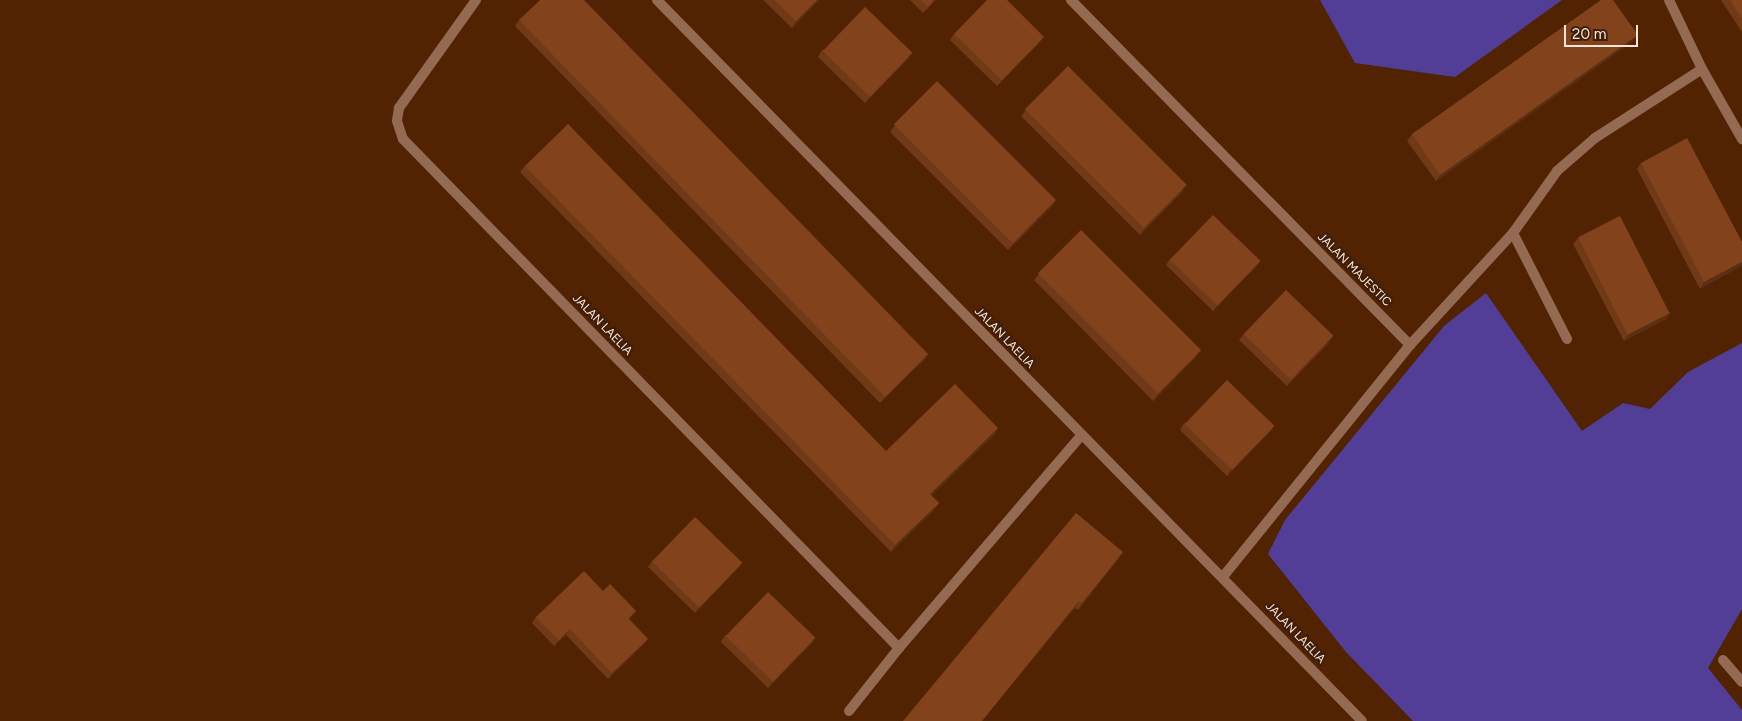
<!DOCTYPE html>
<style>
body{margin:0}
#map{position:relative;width:1742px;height:721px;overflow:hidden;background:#512303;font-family:Figtree,sans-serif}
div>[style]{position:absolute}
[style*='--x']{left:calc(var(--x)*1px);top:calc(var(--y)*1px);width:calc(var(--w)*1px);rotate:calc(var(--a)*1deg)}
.green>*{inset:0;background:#523e96}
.street>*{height:10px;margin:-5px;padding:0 5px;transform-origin:5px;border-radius:5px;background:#956a52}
.wall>*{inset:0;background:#703a18}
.shaded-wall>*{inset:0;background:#5b2f14}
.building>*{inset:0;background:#82431c;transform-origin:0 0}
span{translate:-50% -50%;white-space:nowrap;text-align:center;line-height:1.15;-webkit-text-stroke:4px #3f1e09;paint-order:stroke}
.street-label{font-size:12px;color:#fde6d9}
.scale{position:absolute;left:1564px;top:25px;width:74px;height:22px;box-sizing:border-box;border:2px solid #fde6d9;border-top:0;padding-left:6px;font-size:15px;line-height:18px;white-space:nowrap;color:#fde6d9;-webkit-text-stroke:4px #3f1e09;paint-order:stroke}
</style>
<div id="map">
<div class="green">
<div style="clip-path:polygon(1320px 0,1562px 0,1455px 77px,1355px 63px)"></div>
<div style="clip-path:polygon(1486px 293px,1582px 431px,1623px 403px,1650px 409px,1688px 372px,1742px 343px,1742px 609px,1708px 668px,1742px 710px,1742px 721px,1413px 721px,1346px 652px,1268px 554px,1285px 520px,1444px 326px)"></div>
</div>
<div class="street">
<div style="--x:476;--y:0;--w:133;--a:125.5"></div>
<div style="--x:399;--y:108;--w:13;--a:99"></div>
<div style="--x:397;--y:121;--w:19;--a:72"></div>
<div style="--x:403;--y:139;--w:711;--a:45.74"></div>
<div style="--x:657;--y:0;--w:1008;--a:45.64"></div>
<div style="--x:1071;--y:0;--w:484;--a:45.5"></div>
<div style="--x:1410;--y:345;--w:298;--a:128.9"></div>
<div style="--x:1669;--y:0;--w:76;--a:64.4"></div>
<div style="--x:1702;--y:69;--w:81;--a:60.3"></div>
<div style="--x:1513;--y:233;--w:119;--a:63"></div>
<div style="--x:1410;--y:345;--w:152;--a:-47.4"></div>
<div style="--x:1513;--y:233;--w:76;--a:-54.6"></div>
<div style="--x:1557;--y:171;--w:50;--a:-41"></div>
<div style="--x:1595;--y:138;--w:127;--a:-32.8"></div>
<div style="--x:1723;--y:660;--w:29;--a:49"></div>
<div style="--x:849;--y:711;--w:80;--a:-51.6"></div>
<div style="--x:899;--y:648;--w:279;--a:-49.4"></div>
</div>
<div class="wall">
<div style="clip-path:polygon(763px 0,819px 0,792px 28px)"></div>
<div style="clip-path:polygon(910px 0,936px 0,923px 13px)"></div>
<div style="clip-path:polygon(1721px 0,1742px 0,1742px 32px)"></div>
<div style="clip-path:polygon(519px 20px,928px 354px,924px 360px,880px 403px,515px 26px)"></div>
<div style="clip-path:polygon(954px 34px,1039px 43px,997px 86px,950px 40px)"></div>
<div style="clip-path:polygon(1633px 41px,1436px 181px,1407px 141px,1412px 134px)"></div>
<div style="clip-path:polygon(822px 50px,907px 60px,865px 103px,818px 57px)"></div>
<div style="clip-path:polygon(1026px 110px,1183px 191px,1140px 235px,1021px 116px)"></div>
<div style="clip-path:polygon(895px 125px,1056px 200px,1051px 207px,1008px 250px,890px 132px)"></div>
<div style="clip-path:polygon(1641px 163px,1742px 242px,1700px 289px,1637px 169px)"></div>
<div style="clip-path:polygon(525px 166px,886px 451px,998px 428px,994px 435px,931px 495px,939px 503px,934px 510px,891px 552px,520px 172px)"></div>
<div style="clip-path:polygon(1578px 238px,1670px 313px,1666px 319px,1624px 341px,1573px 244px)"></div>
<div style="clip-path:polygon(1170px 259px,1260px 261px,1256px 267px,1213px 311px,1166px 265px)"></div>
<div style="clip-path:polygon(1039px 274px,1196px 357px,1153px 401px,1034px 280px)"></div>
<div style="clip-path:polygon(1244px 334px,1329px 343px,1287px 386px,1239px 340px)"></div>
<div style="clip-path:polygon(1184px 423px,1274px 426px,1270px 432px,1227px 476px,1180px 430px)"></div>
<div style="clip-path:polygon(1119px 558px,1078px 610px,1075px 608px,903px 721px)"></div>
<div style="clip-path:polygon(652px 561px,737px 569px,695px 613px,648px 567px)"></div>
<div style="clip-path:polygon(636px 611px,629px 619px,648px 639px,643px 645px,608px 679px,566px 635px,554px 646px,532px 623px,536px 617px)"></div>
<div style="clip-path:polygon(725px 635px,815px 638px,811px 644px,768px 688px,721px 642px)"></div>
</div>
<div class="shaded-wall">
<div style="clip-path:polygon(817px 0,819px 0,792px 28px,796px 21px)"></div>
<div style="clip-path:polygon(934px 0,936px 0,923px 13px,928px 7px)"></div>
<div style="clip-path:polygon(1638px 35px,1633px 41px,1436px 181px,1440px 175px)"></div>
<div style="clip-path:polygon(1044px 37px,1039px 43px,997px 86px,1002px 80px)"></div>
<div style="clip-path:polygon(912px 53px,907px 60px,865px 103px,870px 97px)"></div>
<div style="clip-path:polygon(1187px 185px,1183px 191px,1140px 235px,1144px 229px)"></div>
<div style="clip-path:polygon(1056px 200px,1051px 207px,1008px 250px,1013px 244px)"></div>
<div style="clip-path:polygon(1260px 261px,1256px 267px,1213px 311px,1218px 304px)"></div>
<div style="clip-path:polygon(1742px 262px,1742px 266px,1700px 289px,1704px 282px)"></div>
<div style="clip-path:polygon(1670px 313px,1666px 319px,1624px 341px,1628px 335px)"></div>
<div style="clip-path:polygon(1334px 336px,1329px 343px,1287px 386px,1291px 380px)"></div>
<div style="clip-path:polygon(1200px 351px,1196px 357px,1153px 401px,1158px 394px)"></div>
<div style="clip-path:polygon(928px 354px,924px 360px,880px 403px,885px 397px)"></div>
<div style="clip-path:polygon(1274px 426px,1270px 432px,1227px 476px,1231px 469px)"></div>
<div style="clip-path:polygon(998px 428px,994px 435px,926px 501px,930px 494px)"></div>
<div style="clip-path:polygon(939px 503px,934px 510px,891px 552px,895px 545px)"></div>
<div style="clip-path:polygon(1123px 552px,1119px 558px,1078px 610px,1082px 603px)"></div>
<div style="clip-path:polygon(742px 563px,737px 569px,695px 613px,699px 606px)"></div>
<div style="clip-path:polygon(1079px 601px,1075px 608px,982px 721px)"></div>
<div style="clip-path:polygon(570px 629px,566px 635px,554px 646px,559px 640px)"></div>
<div style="clip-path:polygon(815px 638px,811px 644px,768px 688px,772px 682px)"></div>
<div style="clip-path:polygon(648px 639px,643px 645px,608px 679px,612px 673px)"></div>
</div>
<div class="building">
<div style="clip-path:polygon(540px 0,584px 0,928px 354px,885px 397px,519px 20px)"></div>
<div style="clip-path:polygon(775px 0,817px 0,796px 21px)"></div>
<div style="clip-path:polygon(921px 0,934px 0,928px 7px)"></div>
<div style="clip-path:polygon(987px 0,1007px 0,1044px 37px,1002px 80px,954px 34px)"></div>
<div style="clip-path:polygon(1601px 0,1613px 0,1638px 35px,1440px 175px,1412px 134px)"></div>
<div style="clip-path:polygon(1730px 0,1742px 0,1742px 19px)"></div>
<div style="left:865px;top:7px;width:66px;height:61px;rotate:44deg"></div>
<div style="left:1068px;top:66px;width:168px;height:61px;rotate:45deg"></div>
<div style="left:937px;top:81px;width:168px;height:61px;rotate:45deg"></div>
<div style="clip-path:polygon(568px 124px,886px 451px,955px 384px,998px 428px,930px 494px,939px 503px,895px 545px,525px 166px)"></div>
<div style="clip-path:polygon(1687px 138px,1742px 242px,1742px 262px,1704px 282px,1641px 163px)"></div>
<div style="left:1213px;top:215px;width:66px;height:62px;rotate:44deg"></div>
<div style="left:1620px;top:216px;width:109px;height:47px;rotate:63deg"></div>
<div style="left:1081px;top:230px;width:170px;height:61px;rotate:45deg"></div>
<div style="left:1286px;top:290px;width:66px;height:61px;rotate:44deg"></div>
<div style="left:1227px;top:380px;width:66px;height:61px;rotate:44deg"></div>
<div style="clip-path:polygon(1076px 513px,1123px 552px,1082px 603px,1079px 601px,982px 721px,903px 721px)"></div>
<div style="left:695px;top:517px;width:66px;height:62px;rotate:44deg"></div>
<div style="clip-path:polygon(584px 571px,603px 591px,610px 584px,636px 611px,628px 618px,648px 639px,612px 673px,570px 629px,559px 640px,536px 617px)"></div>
<div style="left:768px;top:592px;width:66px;height:61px;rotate:44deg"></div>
</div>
<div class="street-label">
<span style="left:1354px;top:270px;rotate:45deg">JALAN MAJESTIC</span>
<span style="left:602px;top:325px;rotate:46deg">JALAN LAELIA</span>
<span style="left:1004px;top:338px;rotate:46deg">JALAN LAELIA</span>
<span style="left:1295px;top:633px;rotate:46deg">JALAN LAELIA</span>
</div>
<div class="scale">20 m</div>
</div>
